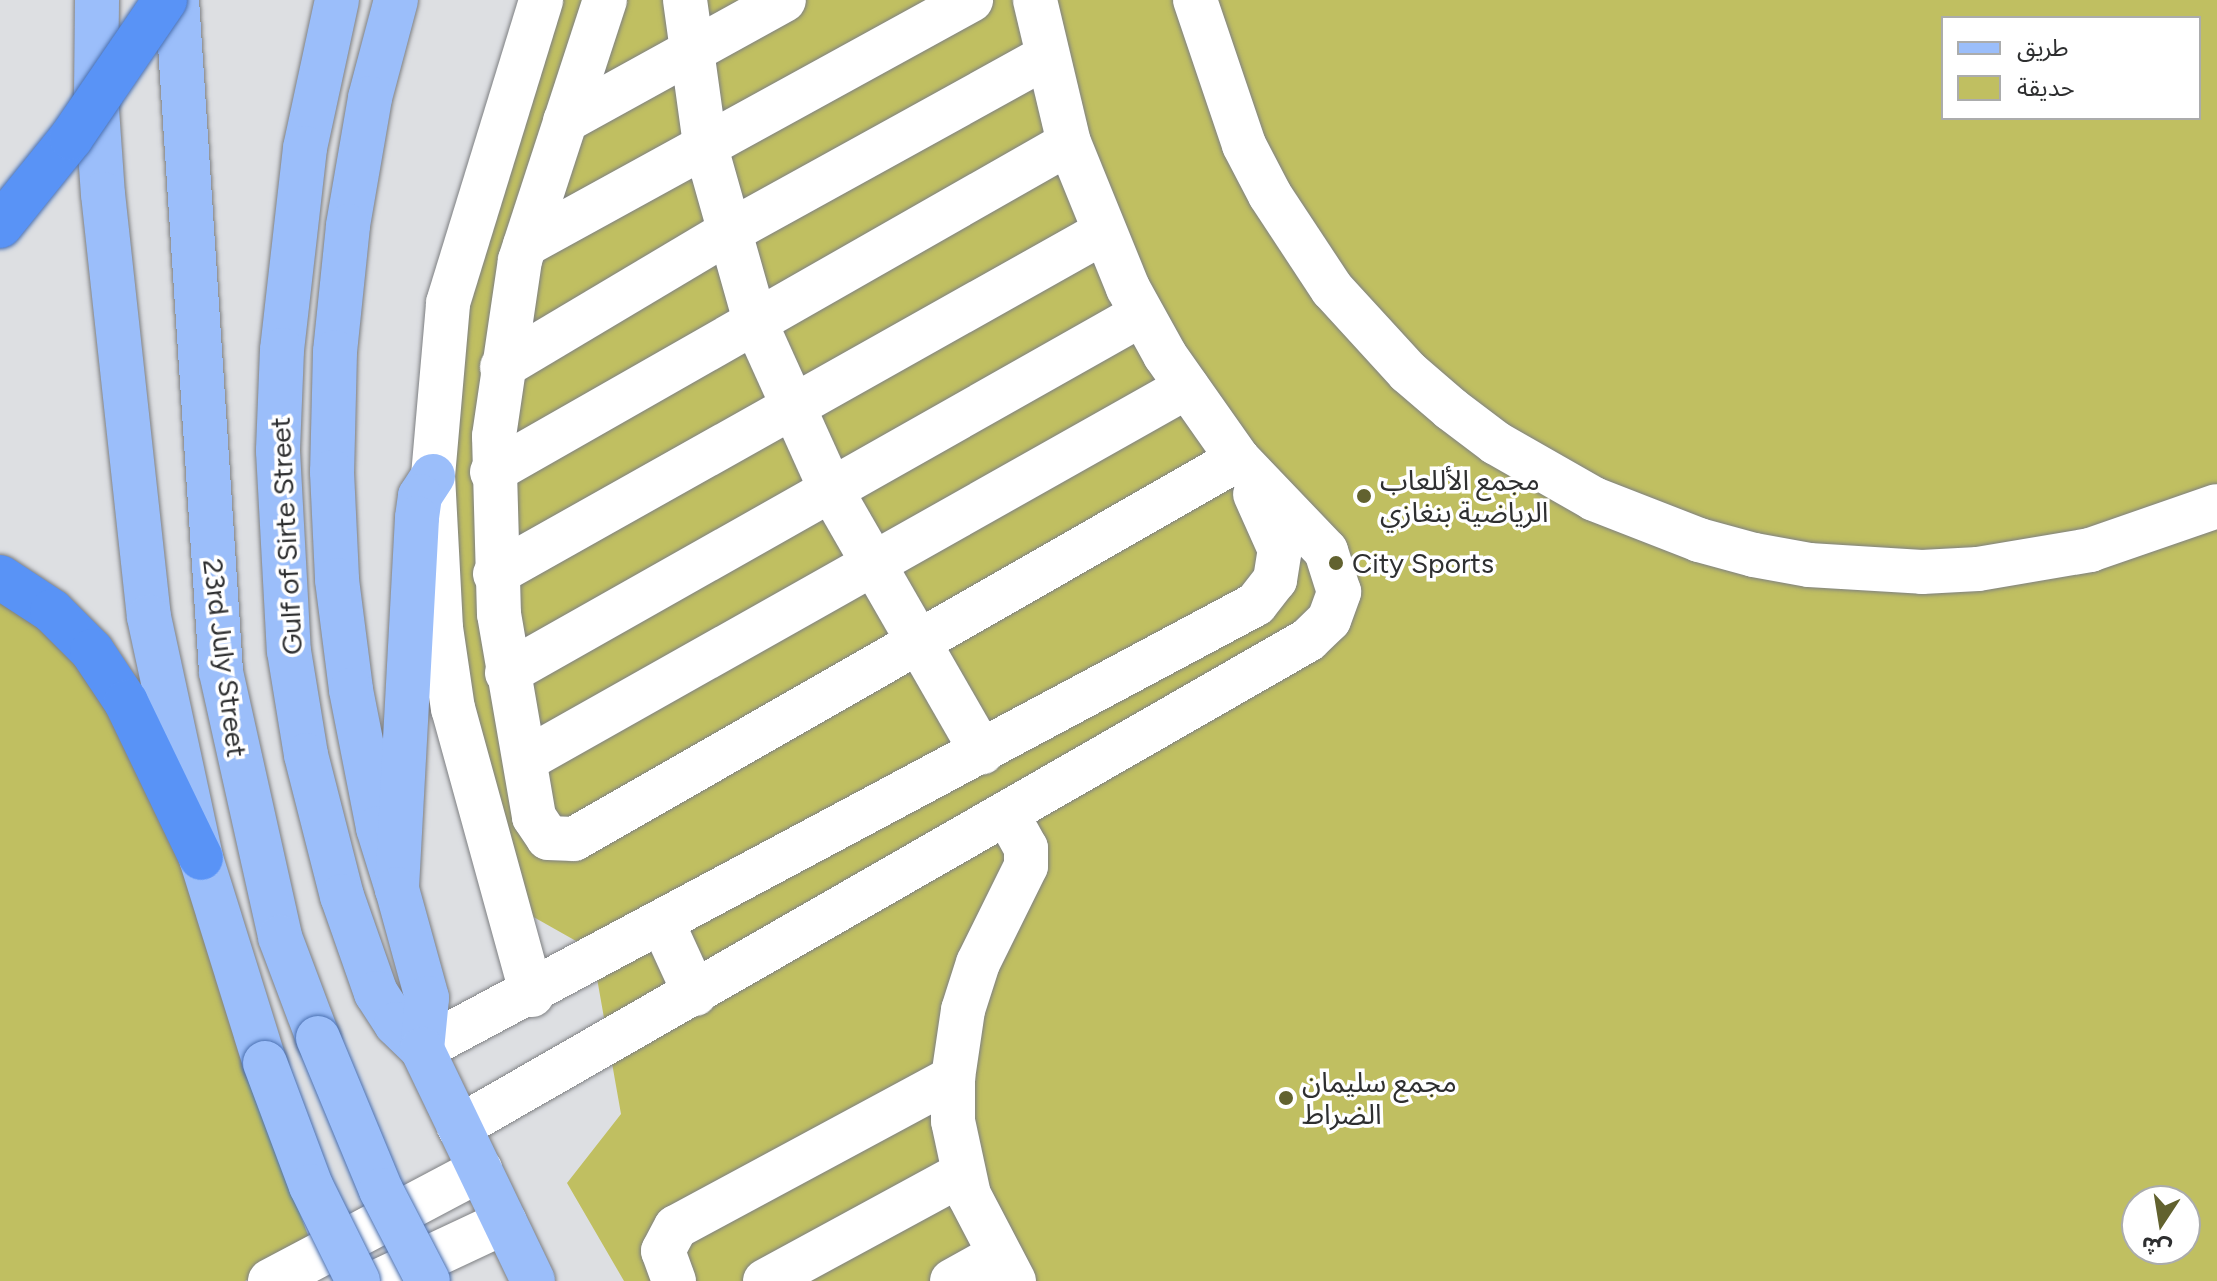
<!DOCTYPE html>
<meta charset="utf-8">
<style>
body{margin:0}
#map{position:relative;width:2217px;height:1281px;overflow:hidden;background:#dddfe2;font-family:Figtree,"Noto Sans Arabic",sans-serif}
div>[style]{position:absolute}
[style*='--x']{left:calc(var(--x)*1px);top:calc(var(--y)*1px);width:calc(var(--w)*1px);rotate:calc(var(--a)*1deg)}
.green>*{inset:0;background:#c0bf61}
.roads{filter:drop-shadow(0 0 2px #7d7f82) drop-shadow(0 0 2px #7d7f82)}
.minor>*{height:44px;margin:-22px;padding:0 22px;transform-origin:22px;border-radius:22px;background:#fff}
.major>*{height:44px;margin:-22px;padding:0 22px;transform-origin:22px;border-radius:22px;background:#9bbefa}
.highway>*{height:44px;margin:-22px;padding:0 22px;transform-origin:22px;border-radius:22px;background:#5993f6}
.bridges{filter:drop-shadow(0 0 2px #4a70b1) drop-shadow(0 0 2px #4a70b1)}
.major-bridge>*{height:44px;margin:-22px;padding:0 22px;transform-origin:22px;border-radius:22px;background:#9bbefa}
.highway-bridge>*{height:44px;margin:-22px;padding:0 22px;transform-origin:22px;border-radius:22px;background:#5993f6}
.dots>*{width:22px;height:22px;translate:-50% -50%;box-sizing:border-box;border:4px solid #fff;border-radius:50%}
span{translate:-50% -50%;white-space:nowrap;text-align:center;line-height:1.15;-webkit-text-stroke:7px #fff;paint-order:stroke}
.poi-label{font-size:28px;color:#2e2f30}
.left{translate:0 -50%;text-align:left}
.street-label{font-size:28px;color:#2e2f30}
.legend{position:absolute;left:1941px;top:16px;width:260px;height:104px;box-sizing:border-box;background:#fff;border:2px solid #abacac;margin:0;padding:10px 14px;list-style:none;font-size:24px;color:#2e2f30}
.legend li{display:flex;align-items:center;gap:16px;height:40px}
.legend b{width:40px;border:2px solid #abacac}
.north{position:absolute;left:2121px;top:1185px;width:80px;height:80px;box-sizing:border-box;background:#fff;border:2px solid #abacac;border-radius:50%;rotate:192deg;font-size:22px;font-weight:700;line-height:32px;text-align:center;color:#2e2f30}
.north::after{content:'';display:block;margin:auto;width:28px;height:36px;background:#62622f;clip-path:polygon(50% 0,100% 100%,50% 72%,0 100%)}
</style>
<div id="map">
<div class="green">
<div style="clip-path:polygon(evenodd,558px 0,2217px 0,2217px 1281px,624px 1281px,567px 1183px,621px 1114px,592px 950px,530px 915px,460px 648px,451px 477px,466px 312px,558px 0,1943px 18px,2199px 18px,2199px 118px,1943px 118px,1943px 18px,558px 0,2137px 1201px,2185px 1201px,2185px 1249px,2137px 1249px,2137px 1201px)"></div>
<div style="clip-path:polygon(0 591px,57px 635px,109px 709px,183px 851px,253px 1088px,312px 1246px,245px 1281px,0 1281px)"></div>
</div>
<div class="roads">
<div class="minor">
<div style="--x:605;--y:0;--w:274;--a:108.1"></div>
<div style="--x:520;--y:260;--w:178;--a:98.4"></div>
<div style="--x:494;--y:436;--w:178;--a:88.4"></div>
<div style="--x:499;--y:614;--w:206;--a:80.2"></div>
<div style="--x:534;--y:817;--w:25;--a:56"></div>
<div style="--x:548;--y:838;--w:26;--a:2"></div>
<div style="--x:574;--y:839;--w:765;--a:-29.78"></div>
<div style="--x:685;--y:0;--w:145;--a:82.1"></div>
<div style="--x:705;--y:144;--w:187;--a:74.2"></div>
<div style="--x:756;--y:324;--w:180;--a:65.7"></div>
<div style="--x:830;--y:488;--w:305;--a:60.1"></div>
<div style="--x:1195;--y:0;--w:153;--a:71.3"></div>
<div style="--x:1244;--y:145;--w:56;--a:62.5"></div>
<div style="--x:1270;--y:195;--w:113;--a:56.6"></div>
<div style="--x:1332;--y:289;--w:113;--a:47.5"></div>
<div style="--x:1408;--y:372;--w:57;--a:40.7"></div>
<div style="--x:1451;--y:409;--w:56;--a:37.1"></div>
<div style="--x:1496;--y:443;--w:113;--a:29.7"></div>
<div style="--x:1594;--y:499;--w:113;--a:21.3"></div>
<div style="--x:1699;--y:540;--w:57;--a:15.3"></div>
<div style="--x:1754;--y:555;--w:56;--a:10.3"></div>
<div style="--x:1809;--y:565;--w:113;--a:3.5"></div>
<div style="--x:1922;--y:572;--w:56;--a:-3.1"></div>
<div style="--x:1978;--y:569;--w:114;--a:-9.6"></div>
<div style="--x:2090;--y:550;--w:134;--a:-19.1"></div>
<div style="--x:565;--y:121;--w:250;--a:-28.9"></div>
<div style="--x:525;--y:245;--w:509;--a:-28.78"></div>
<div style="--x:502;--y:367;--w:262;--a:-30.8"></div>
<div style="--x:727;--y:233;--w:364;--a:-28.9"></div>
<div style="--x:492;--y:472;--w:664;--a:-29.69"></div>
<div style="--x:495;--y:574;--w:696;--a:-29.33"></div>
<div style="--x:507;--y:673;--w:729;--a:-29.48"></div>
<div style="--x:525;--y:760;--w:760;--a:-29.4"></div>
<div style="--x:1007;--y:814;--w:39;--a:61"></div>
<div style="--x:1026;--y:848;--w:18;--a:90"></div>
<div style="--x:1026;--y:866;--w:108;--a:116.3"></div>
<div style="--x:978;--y:963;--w:49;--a:107.7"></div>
<div style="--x:963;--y:1010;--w:69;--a:98.4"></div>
<div style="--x:953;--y:1078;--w:43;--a:90"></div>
<div style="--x:953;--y:1121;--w:76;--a:77.8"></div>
<div style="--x:969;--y:1195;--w:97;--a:62.4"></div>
<div style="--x:663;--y:924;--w:77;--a:65.4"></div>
<div style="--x:532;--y:995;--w:297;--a:-105.4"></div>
<div style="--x:453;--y:709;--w:82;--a:-98.4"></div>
<div style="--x:441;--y:628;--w:152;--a:-93"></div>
<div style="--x:433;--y:476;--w:174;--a:-85"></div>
<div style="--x:448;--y:303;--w:317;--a:-72.9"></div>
<div style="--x:422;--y:1049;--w:945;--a:-28.08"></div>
<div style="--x:1256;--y:604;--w:31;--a:-52"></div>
<div style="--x:1275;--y:580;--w:30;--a:-81"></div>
<div style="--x:1280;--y:550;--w:61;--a:-114.1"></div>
<div style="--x:459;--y:1127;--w:979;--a:-29.84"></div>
<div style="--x:1308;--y:640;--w:29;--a:-44"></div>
<div style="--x:1329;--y:620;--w:30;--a:-70"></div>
<div style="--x:1339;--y:592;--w:43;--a:-107.6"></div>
<div style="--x:1326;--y:551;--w:127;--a:-133.7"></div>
<div style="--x:1238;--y:459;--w:127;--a:-125.1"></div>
<div style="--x:1165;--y:355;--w:77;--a:-118.9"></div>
<div style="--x:1128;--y:288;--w:157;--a:-112.1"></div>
<div style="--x:1069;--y:143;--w:147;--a:-103.4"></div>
<div style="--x:270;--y:1281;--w:238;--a:-27.9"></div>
<div style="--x:379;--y:1281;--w:139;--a:-25.1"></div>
<div style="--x:674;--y:1281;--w:32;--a:-110"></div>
<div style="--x:663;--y:1251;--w:27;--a:-62"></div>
<div style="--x:676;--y:1227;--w:315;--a:-28.3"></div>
<div style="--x:765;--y:1281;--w:224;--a:-28.5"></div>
<div style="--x:952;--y:1281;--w:51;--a:-29.1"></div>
</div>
<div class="major">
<div style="--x:97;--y:0;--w:95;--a:90.6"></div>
<div style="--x:96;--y:95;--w:99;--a:86"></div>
<div style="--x:103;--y:194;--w:425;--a:83.8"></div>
<div style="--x:149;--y:617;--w:247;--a:77.8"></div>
<div style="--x:201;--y:858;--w:215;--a:72.7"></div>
<div style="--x:177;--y:0;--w:673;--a:86.25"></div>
<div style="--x:221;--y:672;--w:271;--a:77.4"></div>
<div style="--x:280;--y:937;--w:108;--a:69.4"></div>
<div style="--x:337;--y:0;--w:151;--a:102.2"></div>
<div style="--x:305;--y:148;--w:203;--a:96.5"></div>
<div style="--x:282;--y:350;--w:101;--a:92.3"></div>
<div style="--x:278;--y:451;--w:200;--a:86.9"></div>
<div style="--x:289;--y:651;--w:105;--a:80.7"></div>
<div style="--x:306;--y:755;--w:146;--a:75.7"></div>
<div style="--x:342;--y:896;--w:103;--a:70.7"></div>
<div style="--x:376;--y:993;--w:37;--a:57"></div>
<div style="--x:396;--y:1024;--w:36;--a:44"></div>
<div style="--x:396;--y:0;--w:101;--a:104.9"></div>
<div style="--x:370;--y:98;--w:130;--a:99.8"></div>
<div style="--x:348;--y:226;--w:127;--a:95.9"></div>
<div style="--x:335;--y:352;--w:120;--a:91.4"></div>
<div style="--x:332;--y:472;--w:108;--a:87.3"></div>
<div style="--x:337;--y:580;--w:111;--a:82.7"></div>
<div style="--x:351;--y:690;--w:141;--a:78.9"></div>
<div style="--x:378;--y:828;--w:64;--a:72.7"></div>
<div style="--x:433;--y:476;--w:24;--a:123"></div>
<div style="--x:420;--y:496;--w:22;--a:98"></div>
<div style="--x:417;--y:518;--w:372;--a:93.1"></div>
<div style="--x:397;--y:889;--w:113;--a:74.6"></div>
<div style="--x:427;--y:998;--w:51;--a:95.6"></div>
<div style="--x:422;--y:1049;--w:257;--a:64.4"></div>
</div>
<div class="highway">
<div style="--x:0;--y:577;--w:62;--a:33.2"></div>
<div style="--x:52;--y:611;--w:57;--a:45"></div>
<div style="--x:92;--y:651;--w:61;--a:56.3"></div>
<div style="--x:126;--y:702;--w:173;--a:64.3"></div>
</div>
</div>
<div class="bridges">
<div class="major-bridge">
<div style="--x:318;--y:1038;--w:165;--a:67.5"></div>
<div style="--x:381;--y:1190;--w:102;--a:62.7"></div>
<div style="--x:265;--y:1063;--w:131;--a:69.5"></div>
<div style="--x:311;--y:1186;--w:106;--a:63.7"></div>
</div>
<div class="highway-bridge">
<div style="--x:0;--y:226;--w:113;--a:-51.1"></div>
<div style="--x:71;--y:138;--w:167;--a:-55.7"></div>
</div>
</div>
<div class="dots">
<div style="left:1364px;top:496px;background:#62622f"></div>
<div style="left:1336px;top:563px;background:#62622f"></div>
<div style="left:1286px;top:1098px;background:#62622f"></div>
</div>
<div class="poi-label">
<span class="left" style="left:1380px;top:496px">مجمع الأللعاب<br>الرياضية بنغازي</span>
<span class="left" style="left:1352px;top:563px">City Sports</span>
<span class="left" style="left:1302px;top:1098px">مجمع سليمان<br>الضراط</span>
</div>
<div class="street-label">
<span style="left:286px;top:536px;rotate:-93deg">Gulf of Sirte Street</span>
<span style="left:225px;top:658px;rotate:83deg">23rd July Street</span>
</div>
<ul class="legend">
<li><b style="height:10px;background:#9bbefa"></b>طريق</li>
<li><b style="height:22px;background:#c0bf61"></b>حديقة</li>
</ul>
<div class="north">ش</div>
</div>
